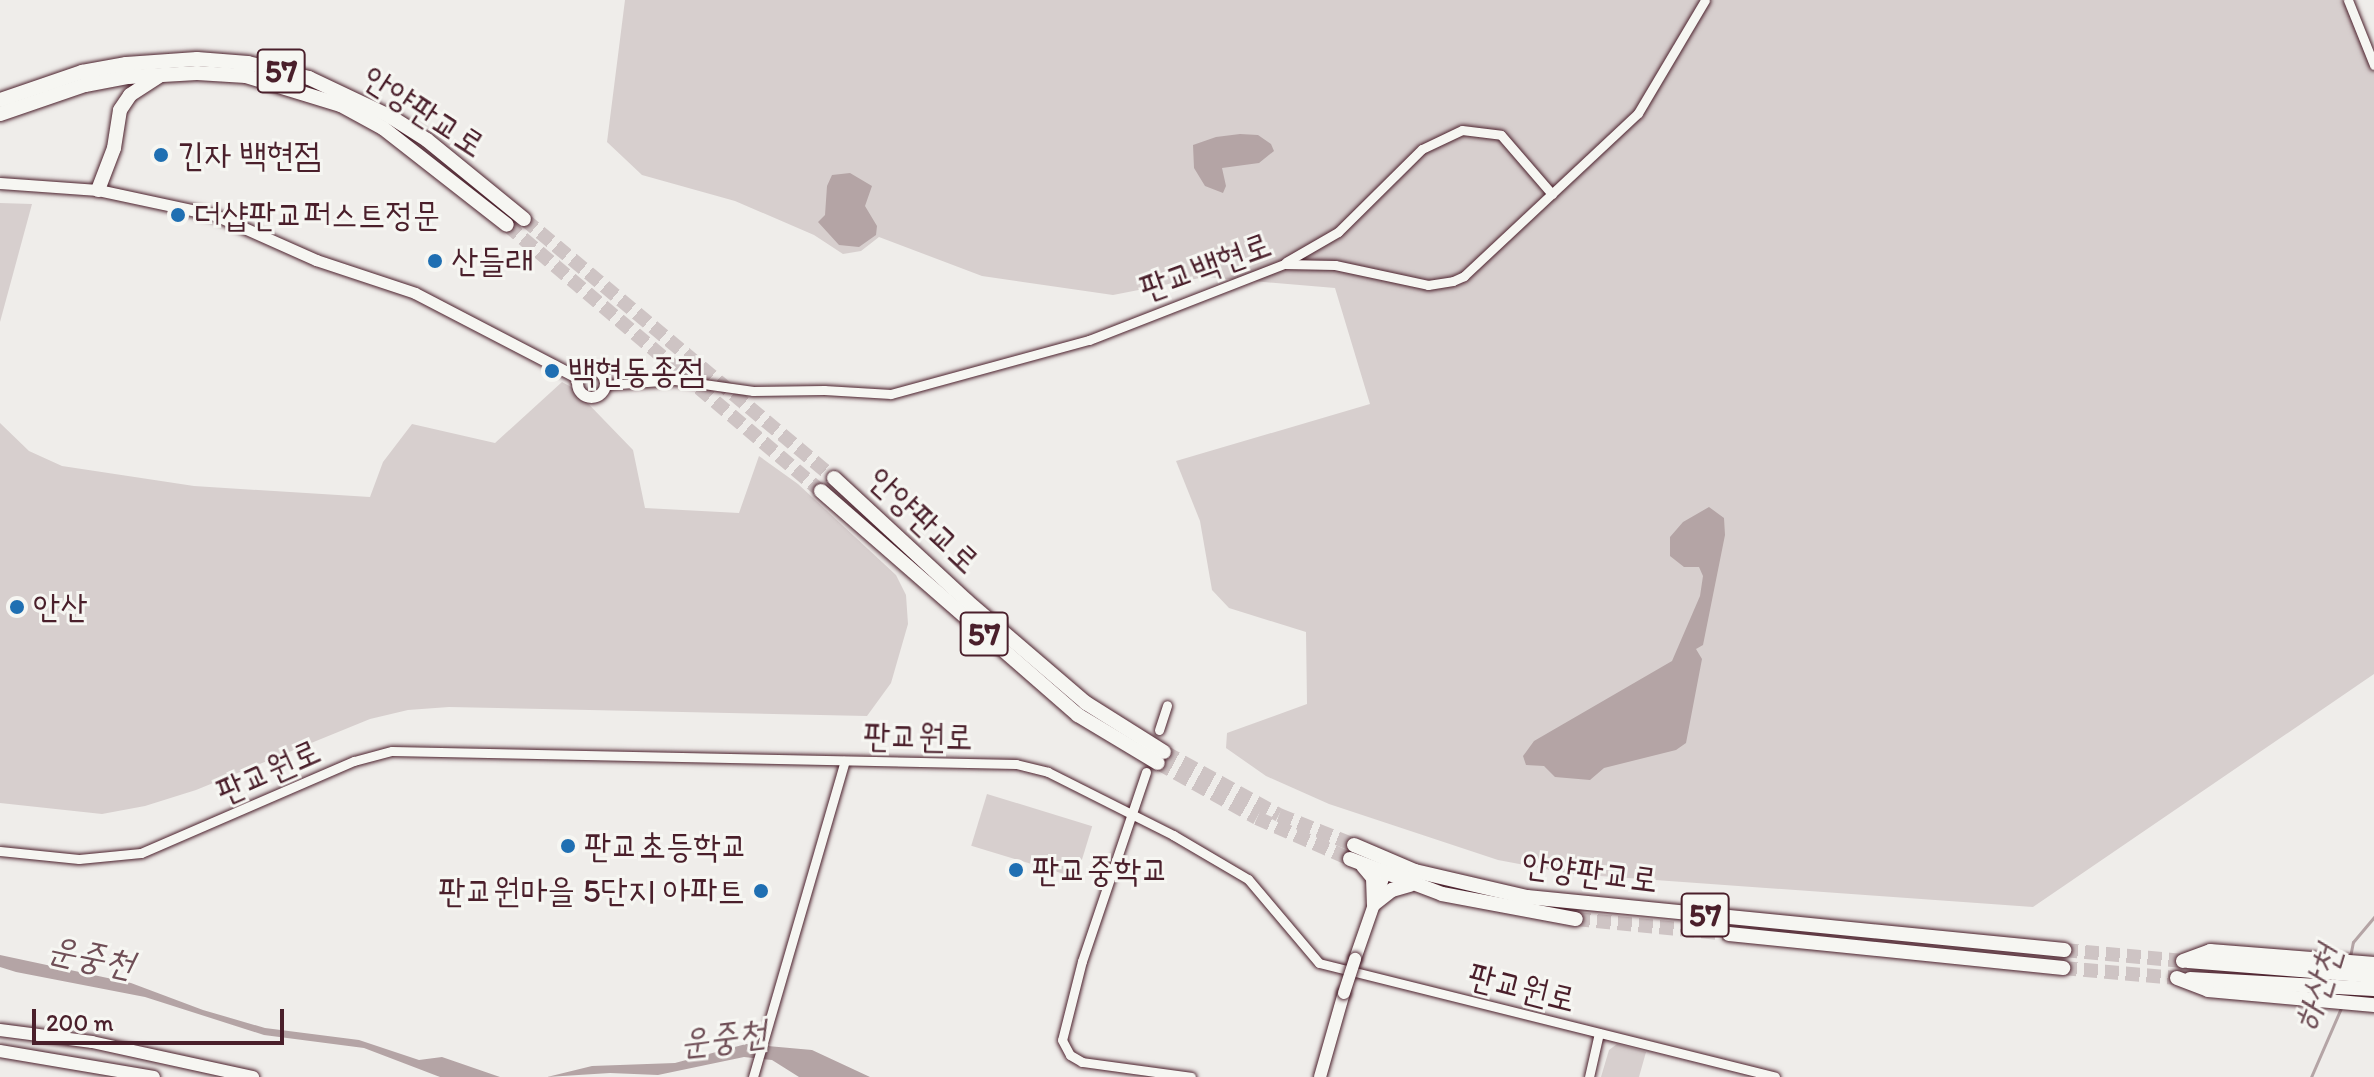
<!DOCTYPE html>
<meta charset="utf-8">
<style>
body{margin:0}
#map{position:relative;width:2374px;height:1077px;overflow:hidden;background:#efedea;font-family:Itim,"Poor Story",sans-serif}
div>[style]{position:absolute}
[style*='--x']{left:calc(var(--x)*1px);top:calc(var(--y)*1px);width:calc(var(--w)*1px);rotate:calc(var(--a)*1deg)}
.green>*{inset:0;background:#d7cfce;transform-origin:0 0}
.water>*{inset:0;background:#b4a4a5}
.stream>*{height:3px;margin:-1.5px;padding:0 1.5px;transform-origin:1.5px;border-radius:1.5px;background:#b4a4a5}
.primary-tunnel>*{height:14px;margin-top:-7px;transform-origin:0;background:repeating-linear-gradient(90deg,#cec4c4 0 14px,transparent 0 21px)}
.roads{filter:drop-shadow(0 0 2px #4a1f2b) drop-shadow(0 0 2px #4a1f2b)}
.minor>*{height:9px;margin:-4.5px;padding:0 4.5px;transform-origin:4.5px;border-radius:4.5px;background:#f6f6f2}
.tertiary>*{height:11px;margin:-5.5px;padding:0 5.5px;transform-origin:5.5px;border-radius:5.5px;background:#f6f6f2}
.tertiary>.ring{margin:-5.5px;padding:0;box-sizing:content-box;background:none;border:11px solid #f6f6f2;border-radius:50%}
.secondary>*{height:12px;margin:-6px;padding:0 6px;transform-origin:6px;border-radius:6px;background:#f6f6f2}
.primary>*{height:14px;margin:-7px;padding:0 7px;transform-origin:7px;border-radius:7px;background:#f6f6f2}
.bridges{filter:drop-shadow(0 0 2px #4a1f2b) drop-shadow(0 0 2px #4a1f2b)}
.secondary-bridge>*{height:12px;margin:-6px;padding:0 6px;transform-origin:6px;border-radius:6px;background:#f6f6f2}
.dots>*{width:22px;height:22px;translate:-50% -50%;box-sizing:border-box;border:4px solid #f6f6f2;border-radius:50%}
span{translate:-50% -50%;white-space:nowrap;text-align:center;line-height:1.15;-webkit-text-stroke:6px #f6f6f2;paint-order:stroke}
.shield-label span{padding:2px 6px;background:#f6f6f2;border:2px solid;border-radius:6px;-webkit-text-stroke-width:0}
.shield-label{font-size:32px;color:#4a1f2b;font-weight:700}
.street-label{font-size:34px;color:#4a1f2b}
.poi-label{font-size:34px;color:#4a1f2b}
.left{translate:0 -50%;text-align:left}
.right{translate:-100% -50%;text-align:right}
.water-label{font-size:36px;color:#6f4e56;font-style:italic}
.scale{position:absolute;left:32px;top:1009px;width:252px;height:36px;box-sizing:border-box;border:4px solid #4a1f2b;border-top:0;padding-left:10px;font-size:24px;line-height:28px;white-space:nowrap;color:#4a1f2b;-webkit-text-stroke:6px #f6f6f2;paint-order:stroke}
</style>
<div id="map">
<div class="green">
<div style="clip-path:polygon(625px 0,2343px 0,2374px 69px,2374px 674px,2033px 907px,1572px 874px,1498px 860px,1329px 804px,1266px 776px,1226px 748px,1227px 733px,1307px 704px,1306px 632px,1229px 608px,1212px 590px,1200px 521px,1176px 461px,1370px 404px,1335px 288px,1205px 277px,1113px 295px,982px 276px,879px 237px,861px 251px,843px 254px,814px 235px,735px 201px,642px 175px,607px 142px)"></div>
<div style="clip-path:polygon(0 203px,32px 204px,0 322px)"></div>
<div style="clip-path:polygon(562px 382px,573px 388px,633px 450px,645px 508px,739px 513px,759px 456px,798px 484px,896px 575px,906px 595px,908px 624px,891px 683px,867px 716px,449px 707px,408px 710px,370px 719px,196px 790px,145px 806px,102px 814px,0 803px,0 423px,29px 451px,62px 466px,194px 486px,370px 497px,383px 462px,412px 424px,495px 443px)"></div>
<div style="left:987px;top:794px;width:110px;height:54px;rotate:17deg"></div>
<div style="clip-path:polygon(1617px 1044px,1646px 1052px,1639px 1077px,1601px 1077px,1609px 1050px)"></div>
</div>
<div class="water">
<div style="clip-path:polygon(1240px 134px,1258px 135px,1271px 144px,1274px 151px,1259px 163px,1222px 168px,1226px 186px,1223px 193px,1205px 186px,1194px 168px,1193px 145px,1216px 137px)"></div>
<div style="clip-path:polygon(850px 173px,872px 186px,865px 206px,877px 226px,876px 235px,859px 247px,839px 245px,818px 222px,825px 215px,827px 186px,832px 175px)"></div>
<div style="clip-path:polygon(1709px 507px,1724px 518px,1725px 535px,1703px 645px,1696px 649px,1702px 659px,1686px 743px,1676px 750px,1604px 768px,1590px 780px,1555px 777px,1544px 766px,1526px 765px,1523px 756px,1534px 741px,1672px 661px,1700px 596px,1703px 576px,1699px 567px,1684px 567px,1670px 556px,1670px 537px,1683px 522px)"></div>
<div style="clip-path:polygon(0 955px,131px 983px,203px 1010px,265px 1028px,359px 1040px,419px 1060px,442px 1057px,500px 1077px,440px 1077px,364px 1048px,264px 1035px,145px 997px,16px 972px,0 967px)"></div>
<div style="clip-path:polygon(746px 1044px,812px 1050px,870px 1077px,799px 1077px,772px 1060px,744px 1057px,658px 1075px,610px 1073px,547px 1077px,592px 1066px,675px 1063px)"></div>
</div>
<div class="stream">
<div style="--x:2350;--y:957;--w:15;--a:-79"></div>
<div style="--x:2353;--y:942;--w:33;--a:-50"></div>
<div style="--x:2311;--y:1077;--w:75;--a:-66.5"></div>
</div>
<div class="primary-tunnel">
<div style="--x:524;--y:219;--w:404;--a:39.9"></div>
<div style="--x:507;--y:225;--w:412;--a:40.3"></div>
<div style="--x:1164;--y:752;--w:131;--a:28.7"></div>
<div style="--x:1279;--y:815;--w:81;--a:21.8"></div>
<div style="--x:1158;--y:763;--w:113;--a:29.1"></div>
<div style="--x:1257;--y:818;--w:102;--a:23.8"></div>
<div style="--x:1576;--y:919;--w:154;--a:5.6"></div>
<div style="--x:2064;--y:950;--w:120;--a:5.3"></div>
<div style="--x:2063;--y:968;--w:114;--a:5"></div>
</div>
<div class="roads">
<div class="minor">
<div style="--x:2348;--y:0;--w:70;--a:68.2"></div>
<div style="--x:1286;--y:262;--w:60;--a:-30"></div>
<div style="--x:1338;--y:232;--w:118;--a:-44.7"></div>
<div style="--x:1422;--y:149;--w:44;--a:-25.4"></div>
<div style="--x:1462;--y:130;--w:39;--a:7"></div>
<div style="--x:1501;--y:135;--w:78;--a:49.2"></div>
<div style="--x:605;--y:385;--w:70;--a:-4.1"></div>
<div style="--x:675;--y:380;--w:79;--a:8"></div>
<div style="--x:753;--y:391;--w:71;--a:-0.8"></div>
<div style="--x:824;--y:390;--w:67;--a:3.4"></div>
<div style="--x:891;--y:394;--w:205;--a:-15.3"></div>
<div style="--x:1089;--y:340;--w:209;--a:-21.3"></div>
<div style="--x:1284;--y:264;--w:51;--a:1.1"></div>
<div style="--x:1335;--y:265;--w:95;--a:12.1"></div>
<div style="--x:1428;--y:285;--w:25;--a:-9"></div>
<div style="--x:1453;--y:281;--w:12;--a:-24"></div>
<div style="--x:1464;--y:276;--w:238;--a:-43.1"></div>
<div style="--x:1638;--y:113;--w:131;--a:-59.3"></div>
<div style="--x:1159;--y:730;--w:26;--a:-72"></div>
<div style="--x:1146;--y:772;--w:200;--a:108.7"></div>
<div style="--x:1082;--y:961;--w:81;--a:104.2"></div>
<div style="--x:1062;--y:1040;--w:17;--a:62"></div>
<div style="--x:1070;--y:1055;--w:14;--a:30"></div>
<div style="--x:1082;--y:1062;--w:110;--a:7.8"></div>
<div style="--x:0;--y:851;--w:79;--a:5.8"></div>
<div style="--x:79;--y:859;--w:62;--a:-5.5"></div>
<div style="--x:141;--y:853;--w:232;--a:-23.4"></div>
<div style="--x:354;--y:761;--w:39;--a:-15"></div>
<div style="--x:392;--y:751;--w:624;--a:1.19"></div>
<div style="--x:1016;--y:764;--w:33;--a:14"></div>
<div style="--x:1048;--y:772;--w:140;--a:26.7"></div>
<div style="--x:1173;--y:835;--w:87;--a:30.4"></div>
<div style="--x:1248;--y:879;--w:110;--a:49.8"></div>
<div style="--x:1319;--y:963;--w:470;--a:14"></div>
<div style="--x:753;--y:1077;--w:329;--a:-73.8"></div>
<div style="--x:1589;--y:1077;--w:45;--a:-77.2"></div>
</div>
<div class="tertiary">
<div style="--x:0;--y:183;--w:98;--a:4.1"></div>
<div style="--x:98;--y:190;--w:120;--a:12.1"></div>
<div style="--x:215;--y:215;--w:111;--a:24"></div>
<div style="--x:316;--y:260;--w:104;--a:18.4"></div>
<div style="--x:415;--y:293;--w:184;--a:27.5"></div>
<div class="ring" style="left:577px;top:369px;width:17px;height:17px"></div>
</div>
<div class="secondary">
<div style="--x:1355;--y:959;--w:101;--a:-70.8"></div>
<div style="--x:0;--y:1030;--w:93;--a:7.4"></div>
<div style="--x:92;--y:1042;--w:165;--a:12.3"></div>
<div style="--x:0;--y:1051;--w:156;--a:9.6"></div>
<div style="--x:1320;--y:1077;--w:87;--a:-74.1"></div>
</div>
<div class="primary">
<div style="--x:0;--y:100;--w:87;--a:-18.9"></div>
<div style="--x:82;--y:72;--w:45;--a:-10.3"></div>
<div style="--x:126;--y:64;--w:71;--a:-4"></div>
<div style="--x:197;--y:59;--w:51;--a:4.5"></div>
<div style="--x:248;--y:63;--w:63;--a:13.8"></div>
<div style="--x:309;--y:78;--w:91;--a:25.4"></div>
<div style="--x:391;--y:117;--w:43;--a:32.6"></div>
<div style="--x:427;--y:140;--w:125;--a:39.2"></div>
<div style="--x:0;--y:114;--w:90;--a:-18.8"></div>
<div style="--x:85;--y:85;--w:44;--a:-10.5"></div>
<div style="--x:128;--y:77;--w:69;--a:-3.3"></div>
<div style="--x:197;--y:73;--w:49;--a:3.5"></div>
<div style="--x:246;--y:76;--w:99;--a:17"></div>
<div style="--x:341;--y:105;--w:48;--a:28.7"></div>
<div style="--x:383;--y:128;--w:157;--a:38"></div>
<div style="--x:98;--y:190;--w:45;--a:-69.1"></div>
<div style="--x:114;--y:148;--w:38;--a:-81"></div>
<div style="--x:120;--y:110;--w:18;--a:-56"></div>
<div style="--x:130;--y:95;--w:35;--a:-33"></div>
<div style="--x:834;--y:478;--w:181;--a:42.8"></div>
<div style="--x:967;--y:601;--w:157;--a:40.6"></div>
<div style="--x:1086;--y:703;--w:92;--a:32.1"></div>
<div style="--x:821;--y:491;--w:341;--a:41.1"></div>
<div style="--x:1078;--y:715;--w:93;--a:31"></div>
<div style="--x:1354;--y:845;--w:66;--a:23.1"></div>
<div style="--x:1415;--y:871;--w:115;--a:13.1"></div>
<div style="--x:1527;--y:897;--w:540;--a:5.64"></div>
<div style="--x:1350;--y:859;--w:98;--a:20.8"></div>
<div style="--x:1442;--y:894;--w:136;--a:10.6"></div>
<div style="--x:1363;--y:866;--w:16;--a:50"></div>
<div style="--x:1373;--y:878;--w:26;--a:88"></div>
<div style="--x:1374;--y:904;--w:23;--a:-38"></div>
<div style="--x:1392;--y:890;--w:19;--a:-16"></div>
<div style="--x:1729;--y:934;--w:336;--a:5.8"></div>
<div style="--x:2183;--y:961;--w:29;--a:-20"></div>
<div style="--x:2210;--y:951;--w:165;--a:4.5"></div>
<div style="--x:2188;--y:961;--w:187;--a:4.6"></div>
<div style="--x:2177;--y:978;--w:33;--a:21"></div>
<div style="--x:2208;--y:990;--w:167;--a:5.2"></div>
<div style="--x:2190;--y:979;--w:184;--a:3.1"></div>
</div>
</div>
<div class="bridges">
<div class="secondary-bridge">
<div style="--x:1344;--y:993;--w:36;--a:-72"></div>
</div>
</div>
<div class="dots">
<div style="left:161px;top:155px;background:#1f6fb2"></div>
<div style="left:178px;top:215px;background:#1f6fb2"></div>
<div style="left:435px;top:261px;background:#1f6fb2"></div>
<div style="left:552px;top:371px;background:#1f6fb2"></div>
<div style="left:17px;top:607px;background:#1f6fb2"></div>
<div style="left:568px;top:846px;background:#1f6fb2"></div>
<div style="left:1016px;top:870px;background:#1f6fb2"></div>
<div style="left:761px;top:891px;background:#1f6fb2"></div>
</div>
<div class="shield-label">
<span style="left:281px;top:71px">57</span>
<span style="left:984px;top:634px">57</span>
<span style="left:1705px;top:915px">57</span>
</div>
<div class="street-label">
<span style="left:424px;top:111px;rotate:33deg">안양판교로</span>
<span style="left:1205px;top:266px;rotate:-20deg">판교백현로</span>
<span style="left:924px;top:520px;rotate:43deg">안양판교로</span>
<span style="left:918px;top:736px;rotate:1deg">판교원로</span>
<span style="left:268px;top:771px;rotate:-24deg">판교원로</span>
<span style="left:1590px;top:872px;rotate:7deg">안양판교로</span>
<span style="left:1522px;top:987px;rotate:14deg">판교원로</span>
</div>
<div class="poi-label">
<span class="left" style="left:177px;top:155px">긴자 백현점</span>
<span class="left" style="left:194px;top:215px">더샵판교퍼스트정문</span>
<span class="left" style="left:451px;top:261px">산들래</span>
<span class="left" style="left:568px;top:371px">백현동종점</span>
<span class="left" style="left:33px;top:607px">안산</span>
<span class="left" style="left:584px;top:846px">판교초등학교</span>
<span class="left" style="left:1032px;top:870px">판교중학교</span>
<span class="right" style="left:745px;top:891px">판교원마을 5단지 아파트</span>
</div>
<div class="water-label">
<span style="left:91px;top:956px;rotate:12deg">운중천</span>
<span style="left:2317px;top:988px;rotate:-73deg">하산천</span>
<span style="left:723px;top:1037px;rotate:-7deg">운중천</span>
</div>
<div class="scale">200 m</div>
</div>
